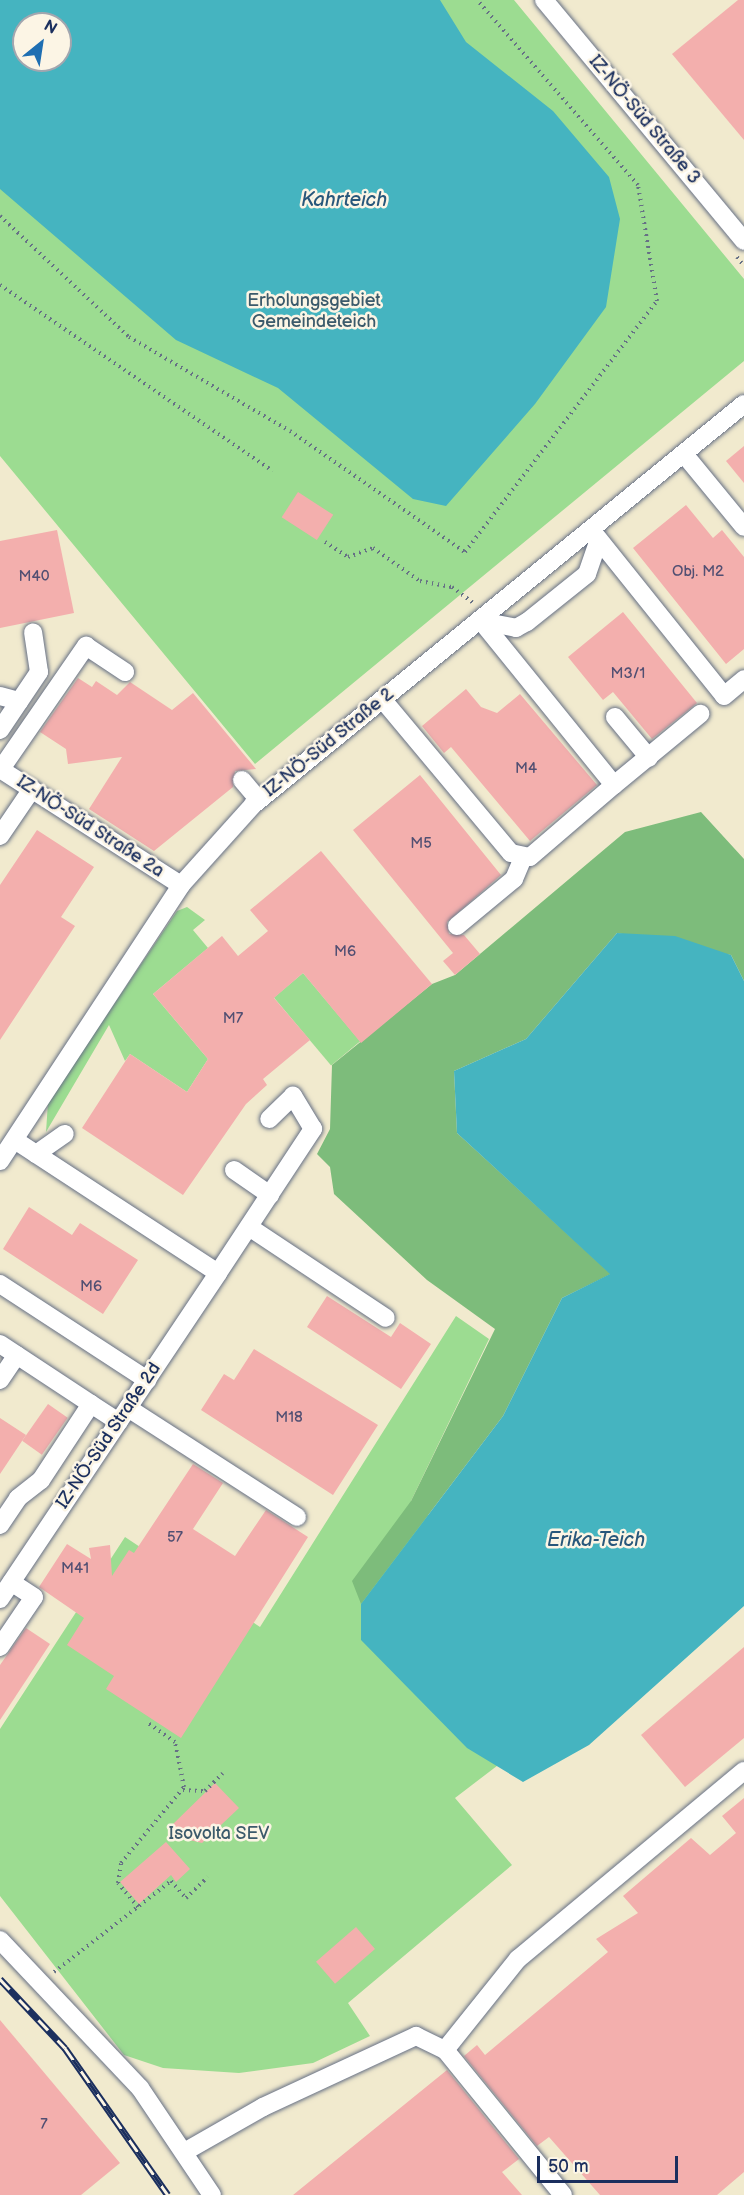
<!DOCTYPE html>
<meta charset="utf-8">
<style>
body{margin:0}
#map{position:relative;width:744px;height:2195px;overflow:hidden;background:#f1eace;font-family:"Balsamiq Sans",sans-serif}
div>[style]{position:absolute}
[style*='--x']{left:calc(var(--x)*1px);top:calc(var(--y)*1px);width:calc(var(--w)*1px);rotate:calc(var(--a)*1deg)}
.green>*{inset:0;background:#9cdc91;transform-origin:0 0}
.forest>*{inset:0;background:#7dbc7b}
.water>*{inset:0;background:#45b4c0}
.building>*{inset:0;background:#f3afad;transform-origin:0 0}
.path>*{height:4px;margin-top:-2px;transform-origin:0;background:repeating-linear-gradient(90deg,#667085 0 1.5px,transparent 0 6px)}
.roads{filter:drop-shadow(0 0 2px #667085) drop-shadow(0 0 2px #667085)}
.minor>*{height:18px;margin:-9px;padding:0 9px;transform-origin:9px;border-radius:9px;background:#fff}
.rail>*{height:7px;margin-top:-3.5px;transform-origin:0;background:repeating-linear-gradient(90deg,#fcf5e5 0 14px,#1b2f5e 0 28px);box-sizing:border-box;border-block:2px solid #1b2f5e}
span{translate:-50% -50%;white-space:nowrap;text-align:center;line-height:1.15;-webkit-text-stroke:5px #fcf5e5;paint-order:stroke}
.number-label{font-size:15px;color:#514f72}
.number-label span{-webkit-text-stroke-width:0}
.street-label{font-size:18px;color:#1b2f5e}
.park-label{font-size:18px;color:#3b5a6b}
.water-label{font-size:20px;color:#28577b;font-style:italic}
.north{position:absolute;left:12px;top:12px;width:60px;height:60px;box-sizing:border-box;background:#fcf5e5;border:2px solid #a2a6af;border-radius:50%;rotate:30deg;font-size:16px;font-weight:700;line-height:24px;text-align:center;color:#1b2f5e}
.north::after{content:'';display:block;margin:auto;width:21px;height:27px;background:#1f6fb2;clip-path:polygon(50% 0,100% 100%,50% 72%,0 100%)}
.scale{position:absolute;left:537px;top:2156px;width:141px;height:27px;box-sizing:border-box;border:3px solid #1b2f5e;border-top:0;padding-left:8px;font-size:18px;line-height:21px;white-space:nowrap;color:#1b2f5e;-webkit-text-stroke:4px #fcf5e5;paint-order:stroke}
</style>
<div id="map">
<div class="green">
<div style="clip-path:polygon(evenodd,0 0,514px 0,744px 279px,744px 361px,255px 764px,0 456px,0 0,24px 24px,60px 24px,60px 60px,24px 60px,24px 24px)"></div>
<div style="clip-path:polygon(187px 907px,205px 920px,193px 930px,208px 948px,153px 994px,208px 1059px,187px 1092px,130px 1054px,125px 1061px,109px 1025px,46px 1132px,48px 1102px,177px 911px)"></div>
<div style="left:303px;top:973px;width:89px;height:38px;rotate:50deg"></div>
<div style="clip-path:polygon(456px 1316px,489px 1339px,411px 1501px,617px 1674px,455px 1798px,512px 1865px,348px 2003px,370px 2036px,313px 2063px,239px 2073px,163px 2068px,124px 2055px,0 1896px,0 1729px,125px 1537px,260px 1627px)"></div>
</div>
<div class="forest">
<div style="clip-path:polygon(701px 812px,744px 859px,744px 981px,731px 955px,617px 933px,526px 1039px,454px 1071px,457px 1133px,611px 1274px,562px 1298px,503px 1416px,361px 1604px,352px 1581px,411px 1501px,495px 1329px,427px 1280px,334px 1194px,330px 1167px,317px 1154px,330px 1129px,332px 1065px,432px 984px,455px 975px,625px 832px)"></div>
</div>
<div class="water">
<div style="clip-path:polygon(evenodd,0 0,440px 0,466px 42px,553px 111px,609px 177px,620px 219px,606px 307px,535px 404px,446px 506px,413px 499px,278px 388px,176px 340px,0 189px,0 0,24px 24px,60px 24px,60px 60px,24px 60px,24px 24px)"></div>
<div style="clip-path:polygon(617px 933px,675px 936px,731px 955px,744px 981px,744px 1606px,589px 1745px,523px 1782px,467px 1748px,361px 1640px,361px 1604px,503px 1416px,562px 1298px,610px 1274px,457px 1133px,454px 1071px,526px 1039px)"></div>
</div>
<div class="building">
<div style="clip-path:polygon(738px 0,744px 0,744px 140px,672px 54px)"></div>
<div style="clip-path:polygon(744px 446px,744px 483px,726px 461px)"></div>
<div style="left:298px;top:492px;width:42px;height:30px;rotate:33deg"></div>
<div style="clip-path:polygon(686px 505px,713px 538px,722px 530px,744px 557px,744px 649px,726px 664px,633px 548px)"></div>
<div style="clip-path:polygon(57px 530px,74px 613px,0 628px,0 541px)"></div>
<div style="clip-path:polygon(623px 612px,697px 703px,652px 739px,613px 692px,603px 700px,568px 657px)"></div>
<div style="clip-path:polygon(78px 678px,92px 687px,96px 681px,117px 695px,130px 682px,172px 710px,193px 693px,256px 769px,235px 771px,233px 787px,154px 851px,89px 809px,122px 757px,68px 764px,66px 749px,40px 732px)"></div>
<div style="clip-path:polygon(466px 689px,481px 707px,497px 713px,520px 694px,597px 785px,530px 841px,451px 747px,444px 753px,422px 726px)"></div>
<div style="clip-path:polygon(420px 775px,501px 875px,447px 922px,449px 934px,464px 935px,480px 954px,455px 975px,443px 961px,453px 953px,353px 830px)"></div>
<div style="clip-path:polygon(37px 830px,94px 867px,61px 917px,75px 926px,0 1040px,0 885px)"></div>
<div style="clip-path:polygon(321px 851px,432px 984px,361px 1043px,303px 973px,274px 998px,310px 1040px,263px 1079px,267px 1085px,246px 1104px,183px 1195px,82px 1128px,130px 1054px,187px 1092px,208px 1059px,153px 994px,222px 936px,238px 956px,268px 931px,250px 910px)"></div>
<div style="clip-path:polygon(29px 1207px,72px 1235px,80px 1223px,138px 1260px,103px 1314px,3px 1249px)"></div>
<div style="clip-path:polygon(327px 1296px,391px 1337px,400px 1323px,431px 1344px,401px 1389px,307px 1327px)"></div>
<div style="clip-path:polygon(254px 1349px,378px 1425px,333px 1495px,201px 1410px,224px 1374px,234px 1380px)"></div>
<div style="left:48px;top:1404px;width:24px;height:45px;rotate:35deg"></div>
<div style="clip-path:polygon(0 1418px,26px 1435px,0 1474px)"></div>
<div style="clip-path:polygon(193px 1464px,223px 1483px,193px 1529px,235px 1556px,266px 1510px,308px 1537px,181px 1738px,106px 1689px,114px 1676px,67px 1645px,84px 1618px,39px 1587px,67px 1544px,91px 1559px,89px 1548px,110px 1545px,112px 1576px,129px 1550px,134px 1553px)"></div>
<div style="clip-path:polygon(26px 1628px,50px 1644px,0 1720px,0 1665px)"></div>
<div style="clip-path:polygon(744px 1647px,744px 1738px,685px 1787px,641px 1735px)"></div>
<div style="clip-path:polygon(215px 1783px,239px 1808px,202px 1843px,173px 1836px,178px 1831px,172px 1825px)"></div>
<div style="clip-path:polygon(744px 1798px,744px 2172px,717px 2195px,600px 2195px,549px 2137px,537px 2146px,464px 2056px,477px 2045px,485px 2055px,608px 1952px,596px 1939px,638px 1913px,623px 1896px,691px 1838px,710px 1855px,736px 1833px,722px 1816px)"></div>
<div style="clip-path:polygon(166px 1842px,190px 1869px,176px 1882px,171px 1875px,139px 1904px,120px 1882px)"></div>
<div style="left:356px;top:1927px;width:29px;height:53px;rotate:49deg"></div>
<div style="clip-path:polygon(0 2020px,120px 2163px,81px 2195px,0 2195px)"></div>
<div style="clip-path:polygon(447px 2070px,519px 2159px,502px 2172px,522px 2195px,293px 2195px)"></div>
</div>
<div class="path">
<div style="--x:0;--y:216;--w:177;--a:43.2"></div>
<div style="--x:129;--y:337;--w:186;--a:30.3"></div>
<div style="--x:290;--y:431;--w:213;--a:34.7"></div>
<div style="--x:465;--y:552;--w:316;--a:-52.6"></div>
<div style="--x:657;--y:301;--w:118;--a:-99.3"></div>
<div style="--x:638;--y:185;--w:245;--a:-131"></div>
<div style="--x:737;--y:257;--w:11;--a:52"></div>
<div style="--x:0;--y:285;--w:330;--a:34.3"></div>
<div style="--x:325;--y:542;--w:27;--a:33"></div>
<div style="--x:348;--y:557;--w:27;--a:-20"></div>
<div style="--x:373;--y:548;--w:57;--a:35.1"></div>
<div style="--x:420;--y:581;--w:33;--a:11"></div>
<div style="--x:452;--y:587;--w:26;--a:37"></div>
<div style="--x:183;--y:1790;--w:22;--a:3"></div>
<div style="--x:205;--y:1791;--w:25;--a:-45"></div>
<div style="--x:138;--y:1907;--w:31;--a:-130"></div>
<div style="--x:118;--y:1883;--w:20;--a:-81"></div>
<div style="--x:121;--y:1863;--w:99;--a:-50.3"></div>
<div style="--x:184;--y:1787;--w:46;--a:-101.3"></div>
<div style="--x:175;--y:1742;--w:35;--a:-145"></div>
<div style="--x:54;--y:1972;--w:148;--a:-37.9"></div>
<div style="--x:171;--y:1881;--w:23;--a:49"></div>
<div style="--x:186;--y:1898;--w:30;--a:-44"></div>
</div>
<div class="roads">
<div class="minor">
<div style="--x:544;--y:0;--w:313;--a:50.3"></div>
<div style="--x:684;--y:454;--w:94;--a:50.6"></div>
<div style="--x:592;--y:531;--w:211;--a:51.3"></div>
<div style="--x:724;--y:696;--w:26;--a:-40"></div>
<div style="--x:481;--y:621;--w:36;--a:11"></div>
<div style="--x:516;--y:628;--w:13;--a:-29"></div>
<div style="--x:527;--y:622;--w:77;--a:-38.7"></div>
<div style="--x:587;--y:574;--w:36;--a:-71"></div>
<div style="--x:0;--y:696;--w:20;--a:15"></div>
<div style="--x:383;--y:700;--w:199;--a:50.1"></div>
<div style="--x:511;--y:853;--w:19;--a:12"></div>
<div style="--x:530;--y:857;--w:111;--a:-40.6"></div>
<div style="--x:614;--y:785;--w:211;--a:-129"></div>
<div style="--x:615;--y:717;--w:53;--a:50.3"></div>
<div style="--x:0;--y:730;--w:70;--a:-56.1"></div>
<div style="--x:39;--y:672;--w:40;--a:-98.5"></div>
<div style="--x:0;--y:769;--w:215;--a:32.7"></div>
<div style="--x:1;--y:769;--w:150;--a:-55.4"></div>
<div style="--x:86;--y:646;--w:47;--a:33.7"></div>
<div style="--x:242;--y:780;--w:26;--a:50"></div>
<div style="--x:614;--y:785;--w:112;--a:-39.5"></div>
<div style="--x:0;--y:836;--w:57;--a:-55.8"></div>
<div style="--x:457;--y:926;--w:74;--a:-39.5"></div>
<div style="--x:514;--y:879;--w:23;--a:-67"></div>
<div style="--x:36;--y:1154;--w:35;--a:-35"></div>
<div style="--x:0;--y:1161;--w:330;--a:-56.7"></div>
<div style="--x:181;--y:885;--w:108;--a:-48"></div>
<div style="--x:253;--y:805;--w:634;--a:-39.24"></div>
<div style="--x:234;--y:1170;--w:44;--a:34.8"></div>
<div style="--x:249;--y:1227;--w:164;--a:33.6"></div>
<div style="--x:218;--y:1273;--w:173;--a:-56.6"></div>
<div style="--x:313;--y:1129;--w:39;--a:-121"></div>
<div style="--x:293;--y:1096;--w:33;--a:136"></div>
<div style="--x:0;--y:1284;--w:176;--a:33.1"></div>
<div style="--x:0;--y:1344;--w:109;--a:33.4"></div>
<div style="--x:0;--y:1380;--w:30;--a:-56"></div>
<div style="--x:128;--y:1408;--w:201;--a:32.8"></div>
<div style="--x:0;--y:1525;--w:32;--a:-56"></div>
<div style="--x:18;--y:1498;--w:29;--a:-38"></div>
<div style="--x:41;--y:1480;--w:91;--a:-56.7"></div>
<div style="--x:91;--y:1404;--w:33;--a:33"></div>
<div style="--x:0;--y:1599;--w:392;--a:-56.2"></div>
<div style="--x:218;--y:1273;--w:243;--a:-146.8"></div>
<div style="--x:0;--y:1647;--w:60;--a:-55.8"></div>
<div style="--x:34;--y:1597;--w:27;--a:-147"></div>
<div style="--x:0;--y:1940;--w:204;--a:46.6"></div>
<div style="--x:140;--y:2088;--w:129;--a:56.1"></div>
<div style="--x:186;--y:2151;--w:89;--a:-29.7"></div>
<div style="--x:263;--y:2107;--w:169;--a:-24.9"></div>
<div style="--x:416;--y:2036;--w:32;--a:26"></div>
<div style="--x:563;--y:2195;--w:187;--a:-129.1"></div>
<div style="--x:445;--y:2050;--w:117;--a:-51.3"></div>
<div style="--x:518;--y:1959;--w:294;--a:-39.8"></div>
</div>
</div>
<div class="rail">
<div style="--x:0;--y:1979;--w:95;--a:46.7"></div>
<div style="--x:65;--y:2048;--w:179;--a:55"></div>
</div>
<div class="number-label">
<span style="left:698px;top:572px">Obj. M2</span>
<span style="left:34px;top:577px">M40</span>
<span style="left:628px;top:674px">M3/1</span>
<span style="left:526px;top:769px">M4</span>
<span style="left:421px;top:844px">M5</span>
<span style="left:345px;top:952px">M6</span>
<span style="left:233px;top:1019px">M7</span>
<span style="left:91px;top:1287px">M6</span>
<span style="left:289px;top:1418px">M18</span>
<span style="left:175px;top:1538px">57</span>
<span style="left:75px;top:1569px">M41</span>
<span style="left:44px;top:2125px">7</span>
</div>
<div class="street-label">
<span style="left:644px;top:120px;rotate:50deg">IZ-NÖ-Süd Straße 3</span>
<span style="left:329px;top:743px;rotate:-39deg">IZ-NÖ-Süd Straße 2</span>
<span style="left:90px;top:827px;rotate:33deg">IZ-NÖ-Süd Straße 2a</span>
<span style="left:109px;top:1436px;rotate:-56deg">IZ-NÖ-Süd Straße 2d</span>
</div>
<div class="park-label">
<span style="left:314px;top:312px">Erholungsgebiet<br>Gemeindeteich</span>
<span style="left:219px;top:1834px">Isovolta SEV</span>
</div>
<div class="water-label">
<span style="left:344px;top:200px">Kahrteich</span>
<span style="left:596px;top:1540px">Erika-Teich</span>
</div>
<div class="north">N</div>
<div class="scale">50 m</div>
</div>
